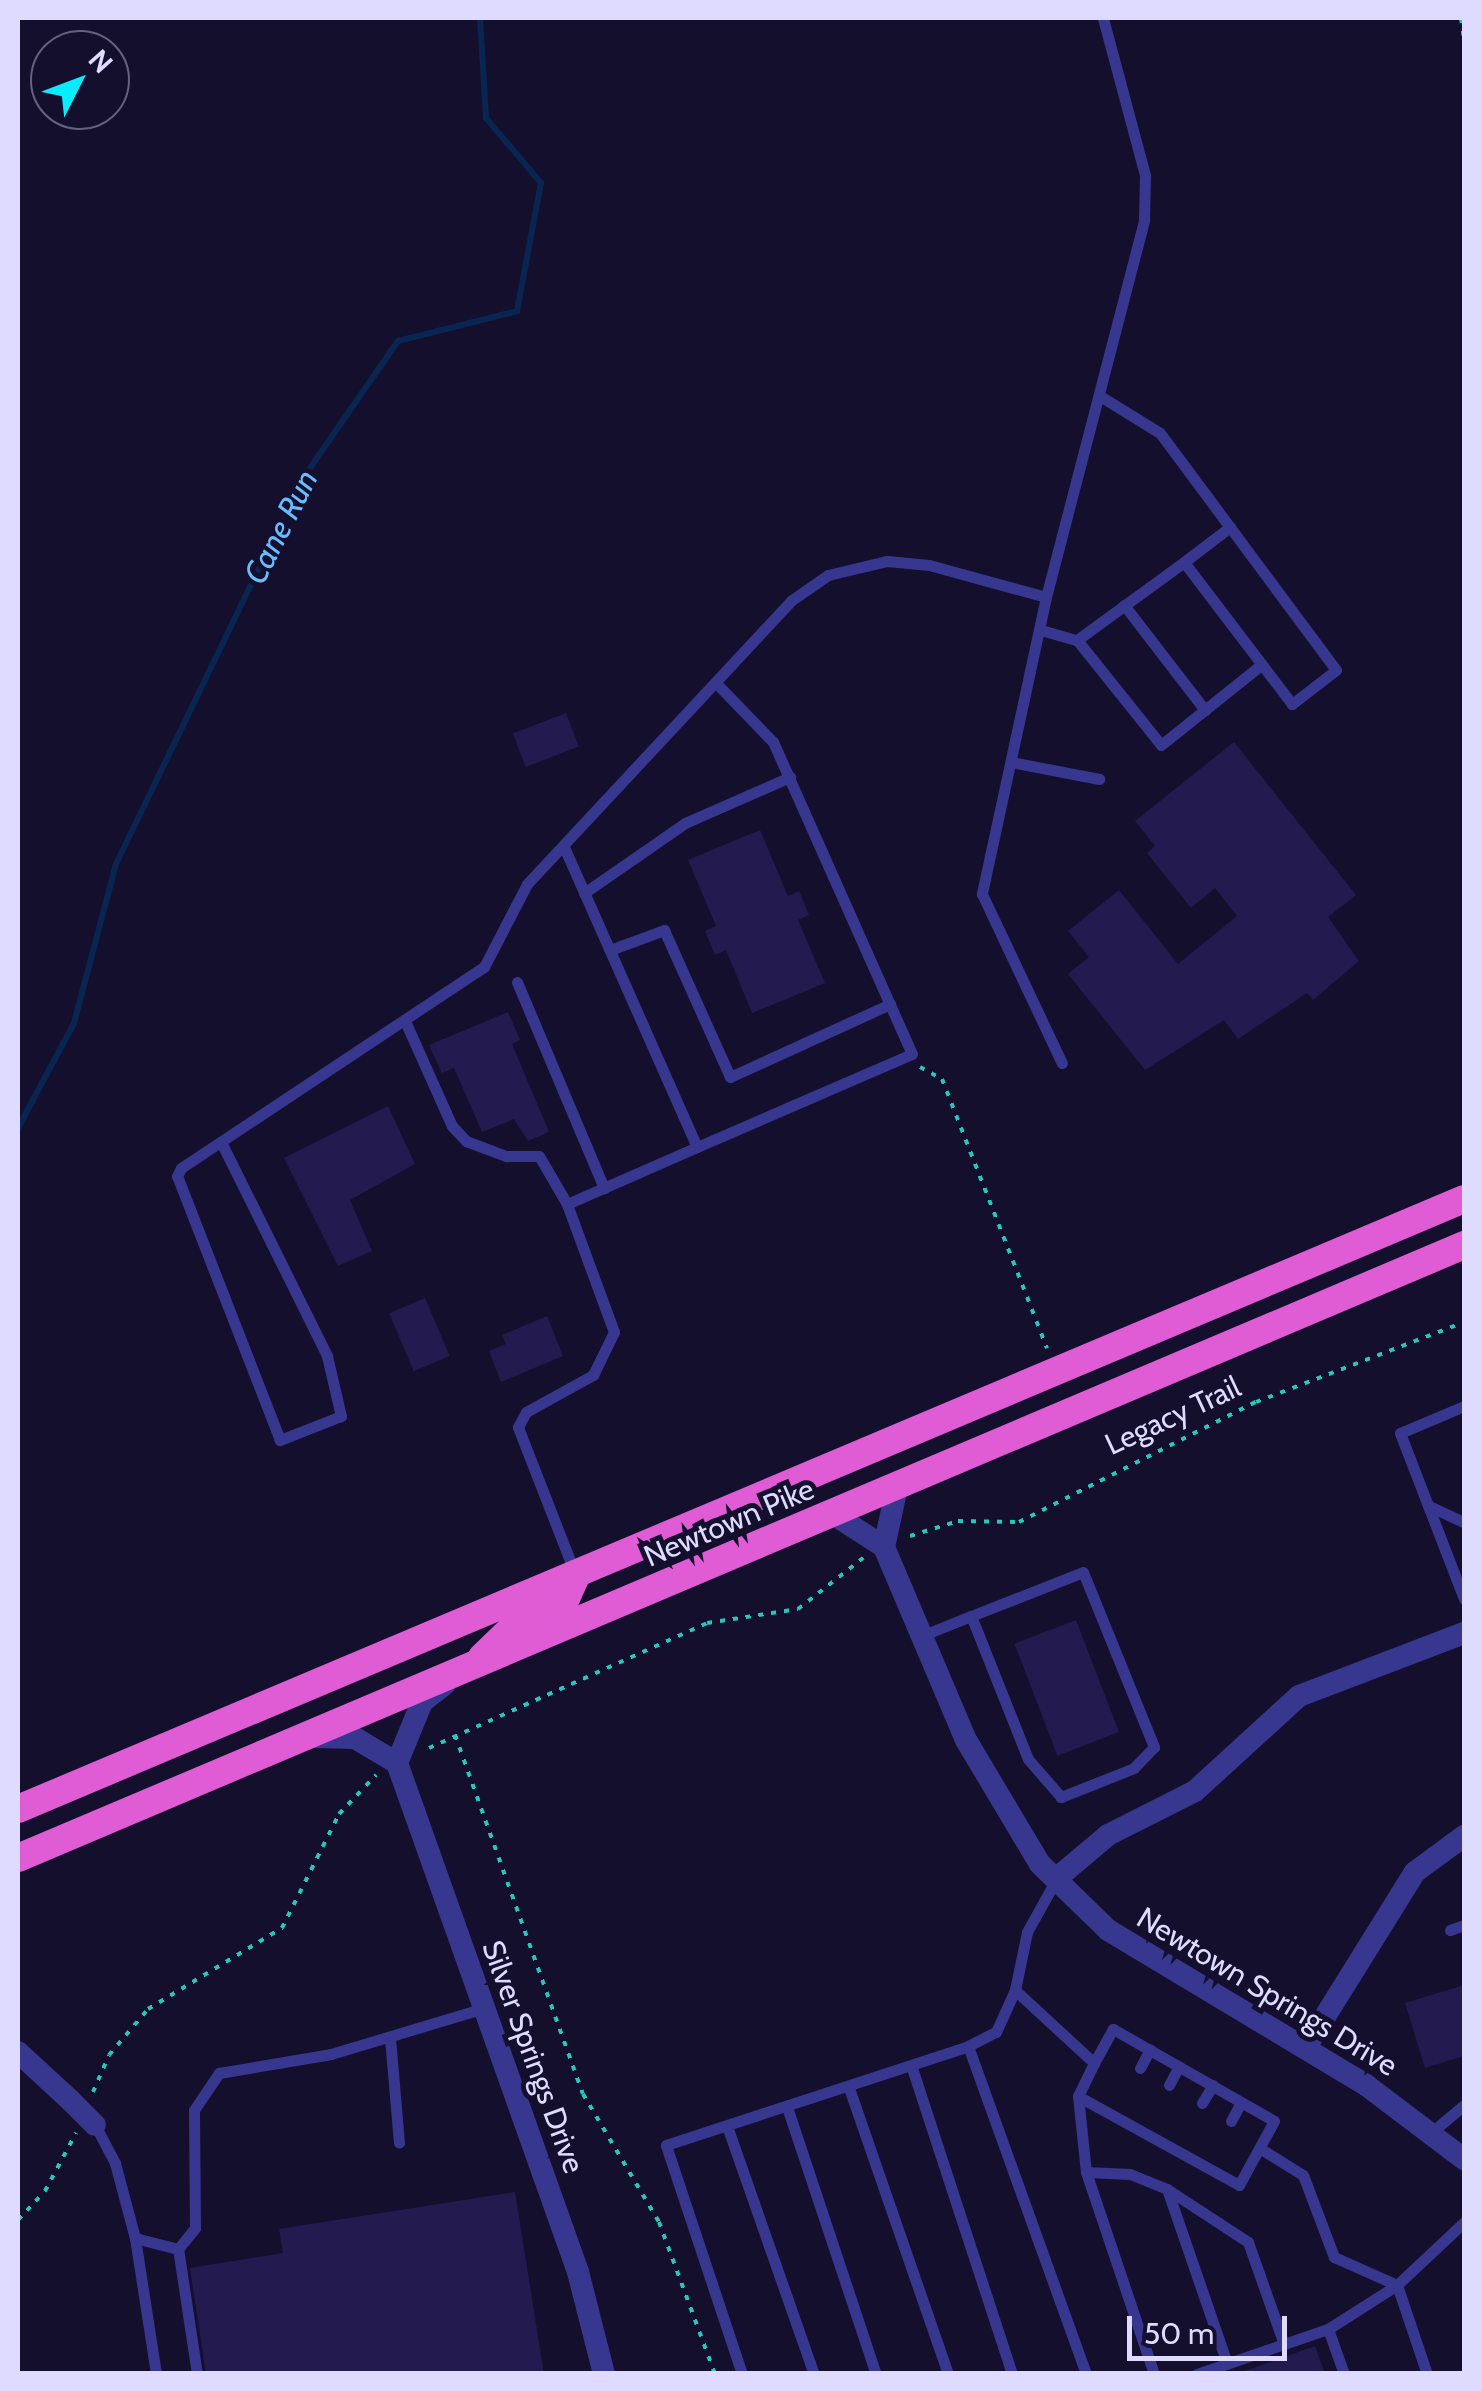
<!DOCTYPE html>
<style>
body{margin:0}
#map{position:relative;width:1482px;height:2391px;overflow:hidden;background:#140f2d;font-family:Cabin,sans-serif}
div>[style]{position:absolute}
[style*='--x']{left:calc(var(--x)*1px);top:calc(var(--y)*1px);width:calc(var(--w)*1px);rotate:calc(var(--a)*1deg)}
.stream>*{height:6px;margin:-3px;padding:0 3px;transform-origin:3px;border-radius:3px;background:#092652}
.building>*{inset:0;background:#231a4f;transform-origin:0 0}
.path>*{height:4px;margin-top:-2px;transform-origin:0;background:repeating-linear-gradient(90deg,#27c7b9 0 5px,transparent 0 13px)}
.service>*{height:11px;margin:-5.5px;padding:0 5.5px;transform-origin:5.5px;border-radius:5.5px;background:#38378f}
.minor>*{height:22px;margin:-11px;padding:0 11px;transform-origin:11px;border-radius:11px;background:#38378f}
.trunk>*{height:28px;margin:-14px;padding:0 14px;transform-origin:14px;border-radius:14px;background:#e05cd5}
.minor-bridge>*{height:22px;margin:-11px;padding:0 11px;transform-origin:11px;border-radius:11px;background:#38378f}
span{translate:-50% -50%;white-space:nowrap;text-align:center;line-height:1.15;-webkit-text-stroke:10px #140f2d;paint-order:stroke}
.street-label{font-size:30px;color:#dedbff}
.water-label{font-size:32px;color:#69bdff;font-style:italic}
.frame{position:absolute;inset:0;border:20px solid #dedbff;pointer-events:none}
.north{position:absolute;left:30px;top:30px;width:100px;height:100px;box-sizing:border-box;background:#140f2d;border:2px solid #656181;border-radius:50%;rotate:48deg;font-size:28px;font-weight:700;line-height:40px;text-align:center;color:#dedbff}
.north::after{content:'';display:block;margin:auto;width:35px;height:45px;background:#07ecff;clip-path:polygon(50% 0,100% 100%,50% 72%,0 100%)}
.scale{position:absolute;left:1127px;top:2316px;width:160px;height:45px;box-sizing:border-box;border:5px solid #dedbff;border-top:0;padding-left:12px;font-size:30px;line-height:35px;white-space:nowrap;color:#dedbff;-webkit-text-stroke:8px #140f2d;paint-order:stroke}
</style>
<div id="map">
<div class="stream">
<div style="--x:18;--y:1128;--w:119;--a:-61.9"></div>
<div style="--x:74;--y:1023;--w:164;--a:-75.2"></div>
<div style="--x:116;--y:864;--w:425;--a:-64.2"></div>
<div style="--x:301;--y:481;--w:170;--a:-55.3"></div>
<div style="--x:398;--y:341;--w:123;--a:-14.1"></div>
<div style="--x:517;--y:311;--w:130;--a:-79.4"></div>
<div style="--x:541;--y:183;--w:85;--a:-130.2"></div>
<div style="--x:486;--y:118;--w:100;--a:-93.4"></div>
</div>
<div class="building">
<div style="left:566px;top:713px;width:36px;height:57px;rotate:69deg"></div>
<div style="clip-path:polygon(1234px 742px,1356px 895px,1328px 917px,1359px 961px,1313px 1000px,1307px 993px,1238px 1039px,1224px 1020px,1145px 1070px,1068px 974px,1089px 957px,1068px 931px,1119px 890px,1178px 964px,1237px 916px,1215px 888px,1191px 908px,1147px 853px,1155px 846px,1135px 821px)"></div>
<div style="clip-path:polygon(760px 830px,788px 896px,799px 891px,809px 915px,798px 920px,825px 983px,752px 1013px,726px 950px,715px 955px,705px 931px,716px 926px,688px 860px)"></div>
<div style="clip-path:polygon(508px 1012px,520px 1040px,512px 1044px,549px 1132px,528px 1141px,514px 1119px,482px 1132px,454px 1068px,442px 1073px,429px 1045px)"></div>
<div style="clip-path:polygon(388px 1106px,415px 1164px,350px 1200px,372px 1251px,338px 1266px,284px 1158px)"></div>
<div style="left:425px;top:1298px;width:63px;height:39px;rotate:67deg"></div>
<div style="clip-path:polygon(547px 1316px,563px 1356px,501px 1382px,489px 1351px,506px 1344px,502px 1335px)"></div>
<div style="left:1076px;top:1620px;width:120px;height:66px;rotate:69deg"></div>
<div style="clip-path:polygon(1464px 1985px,1464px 2056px,1425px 2068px,1405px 2003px)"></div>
<div style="clip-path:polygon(515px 2192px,544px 2374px,206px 2374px,190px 2268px,283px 2253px,279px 2229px)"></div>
<div style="clip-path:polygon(1315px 2346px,1325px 2374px,1246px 2374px,1245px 2371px)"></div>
</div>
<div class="path">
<div style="--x:1461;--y:18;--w:22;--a:82"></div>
<div style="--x:920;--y:1067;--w:25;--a:29"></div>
<div style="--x:942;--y:1079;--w:289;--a:68.7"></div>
<div style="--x:910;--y:1536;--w:50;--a:-17.4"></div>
<div style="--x:958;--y:1521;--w:61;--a:0.9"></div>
<div style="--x:1019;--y:1522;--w:266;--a:-26.9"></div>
<div style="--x:1256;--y:1402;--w:223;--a:-21"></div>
<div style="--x:455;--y:1735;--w:381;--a:70.4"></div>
<div style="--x:583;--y:2094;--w:149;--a:59.3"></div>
<div style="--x:659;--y:2222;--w:162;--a:69.8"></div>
<div style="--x:429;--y:1748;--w:305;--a:-24.2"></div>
<div style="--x:707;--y:1623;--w:92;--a:-8.7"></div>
<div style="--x:798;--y:1609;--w:83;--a:-38.1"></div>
<div style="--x:93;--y:2092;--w:40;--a:-66.6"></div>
<div style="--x:109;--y:2055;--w:60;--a:-49.7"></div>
<div style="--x:148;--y:2009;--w:157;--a:-31.2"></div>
<div style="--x:282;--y:1928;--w:127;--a:-63.4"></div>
<div style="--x:339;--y:1814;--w:54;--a:-46.5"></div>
<div style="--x:18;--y:2220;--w:40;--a:-47"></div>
<div style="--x:45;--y:2191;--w:66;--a:-61.9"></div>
</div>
<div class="service">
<div style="--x:1100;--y:396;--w:70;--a:31.7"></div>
<div style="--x:1160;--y:433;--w:295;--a:53.4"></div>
<div style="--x:1336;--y:670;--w:56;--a:142.3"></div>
<div style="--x:1292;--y:704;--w:178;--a:-127.3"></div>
<div style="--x:1184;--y:562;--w:58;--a:-37.3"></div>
<div style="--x:1184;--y:562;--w:132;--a:143.9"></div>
<div style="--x:1077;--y:640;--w:134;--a:51.3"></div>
<div style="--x:1161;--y:745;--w:129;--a:-38.7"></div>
<div style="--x:1046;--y:597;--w:304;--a:102.2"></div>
<div style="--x:982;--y:894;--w:187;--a:64.7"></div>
<div style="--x:1124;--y:605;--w:133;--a:52.4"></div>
<div style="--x:1041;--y:630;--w:37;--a:16"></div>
<div style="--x:1011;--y:762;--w:90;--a:10.9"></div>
<div style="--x:564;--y:847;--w:328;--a:66.1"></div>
<div style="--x:697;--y:1147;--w:234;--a:-23.4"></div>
<div style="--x:912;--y:1054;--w:342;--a:-114"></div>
<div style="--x:773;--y:742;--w:82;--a:-134"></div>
<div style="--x:584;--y:893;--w:123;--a:-34.7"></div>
<div style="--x:685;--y:823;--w:115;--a:-23.7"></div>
<div style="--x:610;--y:950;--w:58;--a:-20.3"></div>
<div style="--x:664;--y:930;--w:161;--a:65.8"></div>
<div style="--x:730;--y:1077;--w:176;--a:-24.5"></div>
<div style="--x:517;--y:982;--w:224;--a:67.1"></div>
<div style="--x:405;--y:1021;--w:115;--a:65.9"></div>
<div style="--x:452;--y:1126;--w:21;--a:47"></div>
<div style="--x:466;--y:1141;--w:43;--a:20.6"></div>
<div style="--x:506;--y:1156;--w:33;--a:0"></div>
<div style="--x:539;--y:1156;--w:56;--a:59.7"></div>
<div style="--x:221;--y:1142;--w:239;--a:63.6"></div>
<div style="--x:327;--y:1356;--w:62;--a:76.9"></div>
<div style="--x:341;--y:1416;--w:66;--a:158.5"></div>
<div style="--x:280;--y:1440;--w:283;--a:-111.3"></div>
<div style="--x:177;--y:1176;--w:9;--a:-63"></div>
<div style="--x:181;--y:1168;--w:364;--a:-33.6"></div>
<div style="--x:484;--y:967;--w:93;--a:-62.6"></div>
<div style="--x:527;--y:884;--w:388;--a:-47"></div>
<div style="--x:792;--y:600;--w:44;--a:-34.8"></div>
<div style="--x:828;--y:575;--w:61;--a:-13.3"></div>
<div style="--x:887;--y:561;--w:42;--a:5.4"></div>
<div style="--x:929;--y:565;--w:121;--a:15.3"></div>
<div style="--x:1046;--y:597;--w:390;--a:-75.4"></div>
<div style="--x:1144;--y:220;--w:45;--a:-88.7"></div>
<div style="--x:1145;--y:175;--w:163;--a:-105"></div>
<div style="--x:1464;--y:1406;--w:69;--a:157.1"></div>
<div style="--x:1400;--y:1433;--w:178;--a:68.9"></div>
<div style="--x:1429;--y:1506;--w:38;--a:25"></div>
<div style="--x:576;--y:1576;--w:160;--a:-111.3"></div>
<div style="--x:518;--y:1427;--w:17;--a:-62"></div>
<div style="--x:526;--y:1412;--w:77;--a:-28.9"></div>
<div style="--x:593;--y:1375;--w:48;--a:-64"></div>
<div style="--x:614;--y:1332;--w:136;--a:-110.2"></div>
<div style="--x:567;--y:1204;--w:142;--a:-23.7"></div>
<div style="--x:921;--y:1636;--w:54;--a:-21.8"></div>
<div style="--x:971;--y:1616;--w:120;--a:-21.4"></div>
<div style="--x:1083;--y:1572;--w:189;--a:67.9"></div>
<div style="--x:1154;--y:1747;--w:29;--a:134"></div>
<div style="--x:1134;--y:1768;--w:79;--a:158.3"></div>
<div style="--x:1061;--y:1797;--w:50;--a:-131"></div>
<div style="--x:1028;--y:1759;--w:154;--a:-111.7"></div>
<div style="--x:1057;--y:1878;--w:62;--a:119.1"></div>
<div style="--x:1027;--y:1932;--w:59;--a:101.7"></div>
<div style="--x:1015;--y:1990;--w:108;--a:42.7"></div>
<div style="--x:1094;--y:2063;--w:39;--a:-61"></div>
<div style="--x:1113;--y:2029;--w:185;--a:29.7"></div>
<div style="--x:1274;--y:2121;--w:73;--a:118.7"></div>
<div style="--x:1239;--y:2185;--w:184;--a:-151.1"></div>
<div style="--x:1078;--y:2096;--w:37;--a:-64"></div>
<div style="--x:1450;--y:1930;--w:15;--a:-20"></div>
<div style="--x:390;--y:2038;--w:105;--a:85.1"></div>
<div style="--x:968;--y:2046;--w:349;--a:70.2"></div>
<div style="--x:912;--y:2068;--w:322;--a:71.9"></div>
<div style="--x:1140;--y:2068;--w:21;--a:-62"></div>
<div style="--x:1169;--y:2085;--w:21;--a:-62"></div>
<div style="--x:849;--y:2088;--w:303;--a:70.9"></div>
<div style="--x:1078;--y:2096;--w:76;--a:84"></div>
<div style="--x:1086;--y:2172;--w:44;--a:2.6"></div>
<div style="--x:1130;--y:2174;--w:40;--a:22"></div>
<div style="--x:1167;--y:2189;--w:97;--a:33.2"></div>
<div style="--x:1248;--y:2242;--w:108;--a:70.6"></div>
<div style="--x:1202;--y:2103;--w:21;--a:-59"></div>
<div style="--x:787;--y:2107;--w:281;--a:71.6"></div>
<div style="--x:1231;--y:2121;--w:21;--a:-62"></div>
<div style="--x:95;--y:2125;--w:43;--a:62.2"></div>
<div style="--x:115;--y:2163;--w:78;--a:75.1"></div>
<div style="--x:135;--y:2238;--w:138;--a:81.2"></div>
<div style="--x:727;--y:2126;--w:263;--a:70.7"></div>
<div style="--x:1433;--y:2131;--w:40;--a:-40"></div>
<div style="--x:1261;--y:2149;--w:49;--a:31.8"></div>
<div style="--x:1303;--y:2175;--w:88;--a:69.3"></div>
<div style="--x:1334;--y:2257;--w:69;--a:24"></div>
<div style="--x:1397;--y:2285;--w:94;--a:71.4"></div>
<div style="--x:1086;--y:2172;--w:213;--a:71.4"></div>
<div style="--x:1167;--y:2189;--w:184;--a:71"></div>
<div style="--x:135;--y:2238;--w:44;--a:14.3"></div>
<div style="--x:1328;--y:2329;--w:48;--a:70.4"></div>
<div style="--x:197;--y:2374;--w:126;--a:-98.6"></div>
<div style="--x:178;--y:2249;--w:27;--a:-51"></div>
<div style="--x:195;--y:2228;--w:118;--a:-90.5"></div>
<div style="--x:194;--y:2110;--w:45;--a:-56"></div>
<div style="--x:219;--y:2073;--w:114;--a:-9.6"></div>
<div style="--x:331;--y:2054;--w:160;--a:-16.7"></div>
<div style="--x:742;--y:2374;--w:241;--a:-108.4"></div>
<div style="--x:666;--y:2145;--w:318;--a:-18.1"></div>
<div style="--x:968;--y:2046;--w:31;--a:-27"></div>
<div style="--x:996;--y:2032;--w:46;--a:-65.7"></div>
<div style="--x:1197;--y:2374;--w:139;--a:-19"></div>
<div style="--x:1328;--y:2329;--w:82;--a:-32.5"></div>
<div style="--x:1397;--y:2285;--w:92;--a:-43.2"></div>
</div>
<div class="minor">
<div style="--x:897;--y:1487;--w:61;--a:102.2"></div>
<div style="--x:884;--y:1547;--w:210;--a:67"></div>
<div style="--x:966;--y:1740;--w:144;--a:59.2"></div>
<div style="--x:1040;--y:1864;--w:95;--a:44.1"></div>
<div style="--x:1108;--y:1930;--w:301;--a:31"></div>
<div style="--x:1366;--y:2085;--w:123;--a:37.1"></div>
<div style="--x:833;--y:1514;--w:61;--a:32.9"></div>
<div style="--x:445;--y:1684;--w:29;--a:142"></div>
<div style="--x:422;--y:1702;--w:66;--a:112.3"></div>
<div style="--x:397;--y:1763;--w:540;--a:70.42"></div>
<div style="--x:578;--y:2272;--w:105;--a:75.7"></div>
<div style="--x:313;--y:1737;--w:42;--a:1.4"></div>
<div style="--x:355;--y:1738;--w:49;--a:30.8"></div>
<div style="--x:1057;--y:1878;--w:67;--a:-40.1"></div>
<div style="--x:1108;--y:1835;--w:97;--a:-26.8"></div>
<div style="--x:1195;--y:1791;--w:141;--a:-42.4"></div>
<div style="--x:1299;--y:1696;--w:177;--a:-20.9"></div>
<div style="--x:1306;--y:2047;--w:206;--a:-58.1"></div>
<div style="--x:1415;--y:1872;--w:61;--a:-36.3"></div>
<div style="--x:18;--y:2052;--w:71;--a:42.7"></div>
</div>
<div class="trunk">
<div style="--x:482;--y:1657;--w:45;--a:-44.1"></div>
<div style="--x:514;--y:1626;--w:55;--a:-24.7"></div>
<div style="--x:564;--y:1603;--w:30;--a:-66"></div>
<div style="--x:18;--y:1809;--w:1569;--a:-22.87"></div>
<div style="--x:18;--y:1858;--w:1571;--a:-22.97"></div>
</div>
<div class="minor-bridge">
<div style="--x:70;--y:2100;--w:35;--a:45"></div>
</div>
<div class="street-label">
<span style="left:1173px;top:1416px;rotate:-25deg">Legacy Trail</span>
<span style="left:729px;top:1523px;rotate:-23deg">Newtown Pike</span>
<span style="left:1267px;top:1992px;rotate:31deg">Newtown Springs Drive</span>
<span style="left:533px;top:2057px;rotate:70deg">Silver Springs Drive</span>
</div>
<div class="water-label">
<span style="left:281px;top:527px;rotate:-63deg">Cane Run</span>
</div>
<div class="frame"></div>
<div class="north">N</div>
<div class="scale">50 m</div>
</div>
